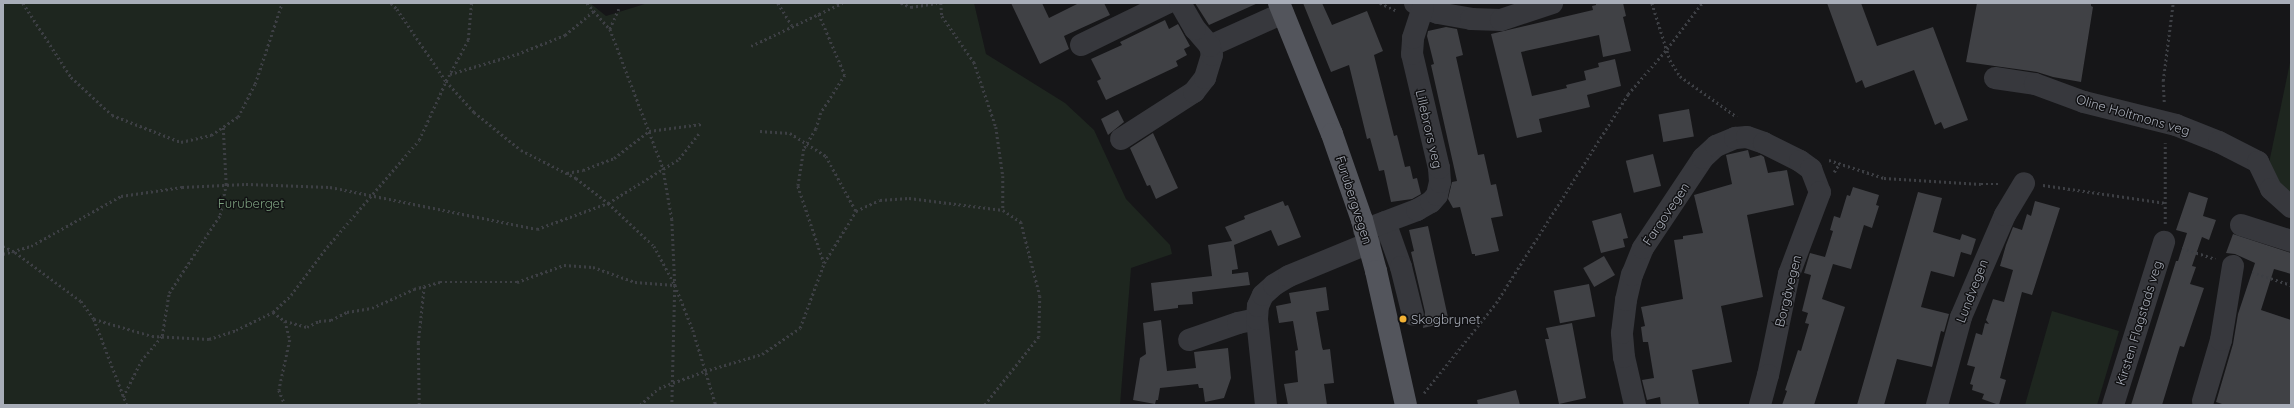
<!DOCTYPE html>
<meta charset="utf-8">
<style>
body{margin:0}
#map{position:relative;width:2294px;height:408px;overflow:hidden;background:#161618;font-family:Quicksand,sans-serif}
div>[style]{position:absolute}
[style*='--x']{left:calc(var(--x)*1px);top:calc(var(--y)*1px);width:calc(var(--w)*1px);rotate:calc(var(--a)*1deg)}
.green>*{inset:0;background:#1e261f}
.building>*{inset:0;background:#404145;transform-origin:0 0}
.path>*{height:2.5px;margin-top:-1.25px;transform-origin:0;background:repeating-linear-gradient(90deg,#3d3f44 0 2px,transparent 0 5px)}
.minor>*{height:22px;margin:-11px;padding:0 11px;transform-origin:11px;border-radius:11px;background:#37383d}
.major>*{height:22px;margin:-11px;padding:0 11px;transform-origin:11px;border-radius:11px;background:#53555c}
.dots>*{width:11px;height:11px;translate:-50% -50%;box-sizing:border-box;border:2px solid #111113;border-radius:50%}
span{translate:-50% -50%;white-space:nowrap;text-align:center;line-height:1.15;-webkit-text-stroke:3px #111113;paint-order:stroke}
.street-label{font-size:13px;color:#a8adb8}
.park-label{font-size:13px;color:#7fa381}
.poi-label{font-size:13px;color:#a8adb8}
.left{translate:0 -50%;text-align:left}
.frame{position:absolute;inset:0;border:4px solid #a8adb8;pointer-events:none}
</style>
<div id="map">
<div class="green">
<div style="clip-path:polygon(3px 3px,590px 3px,606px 16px,648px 3px,974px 3px,986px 54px,1065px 103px,1094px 130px,1126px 199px,1170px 245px,1172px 254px,1131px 268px,1120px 405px,3px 405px)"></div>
<div style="clip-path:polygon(2291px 58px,2291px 196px,2282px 190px,2269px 163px)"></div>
<div style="clip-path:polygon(2052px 311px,2119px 331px,2097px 405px,2025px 405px)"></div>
</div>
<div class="building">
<div style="clip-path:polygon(1011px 3px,1042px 3px,1049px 18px,1079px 3px,1104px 3px,1110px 15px,1064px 36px,1069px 49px,1040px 64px)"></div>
<div style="clip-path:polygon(1195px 3px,1258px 3px,1209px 25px)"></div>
<div style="clip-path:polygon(1303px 3px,1322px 3px,1332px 25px,1367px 11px,1383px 51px,1374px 55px,1394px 136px,1397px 135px,1405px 167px,1410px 166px,1413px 179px,1417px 178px,1421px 194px,1412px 199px,1391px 202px,1384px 170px,1379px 171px,1370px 138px,1367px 139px,1349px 65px,1331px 72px)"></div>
<div style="clip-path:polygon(1596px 3px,1623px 3px,1626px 16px,1623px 17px,1631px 51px,1603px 57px,1599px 35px,1521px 52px,1532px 96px,1567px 88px,1566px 85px,1586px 80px,1584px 71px,1599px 67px,1598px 63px,1615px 59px,1621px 86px,1587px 95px,1590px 107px,1539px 119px,1542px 132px,1517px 138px,1491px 34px,1593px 10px,1592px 6px,1596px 5px)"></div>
<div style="clip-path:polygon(1827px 3px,1861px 3px,1877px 46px,1933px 27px,1968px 120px,1944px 129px,1941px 122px,1935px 125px,1914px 70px,1865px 88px,1862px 80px,1856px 83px)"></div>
<div style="clip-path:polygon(1977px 3px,2091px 3px,2091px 6px,2093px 7px,2081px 82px,2053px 77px,2037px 72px,1966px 62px)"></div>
<div style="clip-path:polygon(1165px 20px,1169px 29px,1178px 24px,1190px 46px,1184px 49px,1187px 55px,1176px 61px,1178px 66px,1106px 100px,1097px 81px,1101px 79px,1091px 59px,1122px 45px,1120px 42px)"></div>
<div style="clip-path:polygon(1446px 27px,1457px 29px,1463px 55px,1456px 57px,1478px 155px,1484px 154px,1491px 185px,1496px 184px,1503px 216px,1491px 218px,1499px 251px,1475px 256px,1475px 254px,1472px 254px,1460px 207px,1453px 208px,1448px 199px,1452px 182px,1457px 181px,1431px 65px,1434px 64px,1427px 36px,1428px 31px)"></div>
<div style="left:1689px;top:109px;width:28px;height:31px;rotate:80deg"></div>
<div style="clip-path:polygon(1118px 110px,1124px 122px,1108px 135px,1101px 119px)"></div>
<div style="clip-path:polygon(1153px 133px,1178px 188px,1156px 199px,1150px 185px,1147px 186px,1130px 148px)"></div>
<div style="clip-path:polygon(1748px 150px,1750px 158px,1761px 155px,1764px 157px,1768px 173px,1787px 170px,1794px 205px,1747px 215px,1763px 297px,1721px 306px,1732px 362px,1692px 370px,1699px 405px,1661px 405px,1660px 397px,1647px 400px,1642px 380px,1654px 378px,1648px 342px,1643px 342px,1641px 327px,1645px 326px,1641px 307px,1683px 299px,1674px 240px,1683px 239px,1683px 236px,1703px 233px,1694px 195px,1732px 184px,1726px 155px)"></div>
<div style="left:1653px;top:154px;width:33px;height:28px;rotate:76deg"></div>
<div style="clip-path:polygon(1853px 187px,1879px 195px,1876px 205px,1879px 206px,1872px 228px,1864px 225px,1851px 269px,1833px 264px,1822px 299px,1845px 307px,1814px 405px,1782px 405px,1787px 391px,1785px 390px,1798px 350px,1801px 351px,1809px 324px,1805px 323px,1808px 313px,1802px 311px,1811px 275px,1804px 273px,1810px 253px,1825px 257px,1833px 231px,1830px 230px,1834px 216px,1840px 218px,1847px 195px,1850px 196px)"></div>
<div style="clip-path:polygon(1918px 192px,1942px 198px,1933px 232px,1960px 240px,1962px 234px,1976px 239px,1971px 255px,1961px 252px,1954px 277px,1931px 271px,1921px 307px,1949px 314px,1944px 332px,1941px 331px,1932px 367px,1897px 359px,1884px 405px,1857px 405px)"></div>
<div style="clip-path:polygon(2189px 192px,2208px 198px,2203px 216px,2216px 220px,2209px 240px,2202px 237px,2192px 266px,2196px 267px,2190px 284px,2204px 288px,2184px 347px,2180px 346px,2162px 405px,2131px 405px,2176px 261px,2178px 261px,2187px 233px,2176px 230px)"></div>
<div style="clip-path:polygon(1283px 201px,1285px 206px,1288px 205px,1301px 237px,1278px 246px,1271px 230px,1234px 245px,1238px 269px,1232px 270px,1232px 274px,1248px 272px,1250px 285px,1192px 292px,1193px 304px,1178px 305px,1178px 308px,1154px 311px,1151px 283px,1212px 276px,1208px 245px,1232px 241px,1225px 227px,1245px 219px,1244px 216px)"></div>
<div style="clip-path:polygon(2035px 201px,2060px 208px,2032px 295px,2022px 292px,2000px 378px,2006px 380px,1999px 405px,1982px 399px,1984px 394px,1972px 390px,1973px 385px,1970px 384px,1975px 367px,1967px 365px,1976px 333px,1982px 335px,1985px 323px,1989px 324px,1986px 320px,1993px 299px,2004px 302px,2013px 270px,2000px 266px,2006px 245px,2013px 227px,2022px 230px,2027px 214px,2031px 216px)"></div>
<div style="clip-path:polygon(1621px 213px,1628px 238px,1623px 239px,1625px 247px,1601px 253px,1592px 221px)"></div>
<div style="clip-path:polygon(1428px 226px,1449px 322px,1423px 328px,1425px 312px,1411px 252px,1414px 251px,1409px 230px)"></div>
<div style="clip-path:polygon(2233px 234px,2291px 253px,2291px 274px,2274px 269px,2261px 310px,2291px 320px,2291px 405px,2225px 405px,2216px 402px,2233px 344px,2238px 314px,2255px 263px,2235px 254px,2226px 253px)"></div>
<div style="left:1604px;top:256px;width:22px;height:24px;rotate:60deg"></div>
<div style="left:1589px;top:284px;width:33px;height:36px;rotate:79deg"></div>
<div style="clip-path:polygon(1326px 287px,1329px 310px,1316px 312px,1322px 347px,1323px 350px,1330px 349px,1334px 383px,1324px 384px,1327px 405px,1288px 405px,1284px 384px,1298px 382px,1295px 351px,1298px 350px,1293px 321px,1279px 323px,1276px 306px,1291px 303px,1289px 293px)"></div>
<div style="clip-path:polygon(1161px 320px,1167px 371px,1196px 368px,1194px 352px,1228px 348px,1231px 378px,1224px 398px,1205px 402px,1203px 388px,1199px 388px,1198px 384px,1160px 388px,1158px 400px,1156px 400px,1155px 404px,1133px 400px,1140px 358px,1146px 354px,1143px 323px)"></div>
<div style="clip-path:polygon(1572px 323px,1586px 398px,1559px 404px,1545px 339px,1549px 339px,1546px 328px)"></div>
<div style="clip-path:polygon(1516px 390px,1520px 405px,1478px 405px,1477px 400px)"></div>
</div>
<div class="path">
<div style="--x:23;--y:3;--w:88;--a:57"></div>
<div style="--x:71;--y:77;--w:56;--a:42.8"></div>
<div style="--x:112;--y:115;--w:74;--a:21.4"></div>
<div style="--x:181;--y:142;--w:31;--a:-13"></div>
<div style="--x:211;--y:135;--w:32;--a:-34"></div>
<div style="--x:238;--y:117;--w:37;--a:-63"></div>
<div style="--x:255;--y:84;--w:85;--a:-71.6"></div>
<div style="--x:391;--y:3;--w:8;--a:45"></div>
<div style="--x:397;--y:9;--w:87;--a:55.8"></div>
<div style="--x:446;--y:81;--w:42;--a:47.9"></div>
<div style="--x:474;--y:112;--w:60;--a:39"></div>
<div style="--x:521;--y:150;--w:62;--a:27"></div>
<div style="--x:576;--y:178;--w:41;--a:38"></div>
<div style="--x:608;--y:203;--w:63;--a:43.1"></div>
<div style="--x:654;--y:246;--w:44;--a:61.7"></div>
<div style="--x:675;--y:285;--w:48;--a:68.2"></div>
<div style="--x:693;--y:330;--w:78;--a:73"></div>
<div style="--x:587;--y:3;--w:35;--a:49"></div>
<div style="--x:778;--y:3;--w:26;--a:58"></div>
<div style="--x:901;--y:3;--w:11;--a:22"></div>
<div style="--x:911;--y:7;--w:26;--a:-9"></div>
<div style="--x:941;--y:3;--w:13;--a:86"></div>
<div style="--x:942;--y:16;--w:56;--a:55.2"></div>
<div style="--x:974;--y:62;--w:69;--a:71.3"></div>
<div style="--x:996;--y:127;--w:49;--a:81.9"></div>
<div style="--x:1003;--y:176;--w:34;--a:90"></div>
<div style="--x:1380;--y:3;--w:19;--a:25"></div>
<div style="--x:1652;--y:3;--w:60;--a:72.5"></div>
<div style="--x:1670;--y:60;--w:19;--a:58"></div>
<div style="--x:1680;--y:76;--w:70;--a:35.7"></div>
<div style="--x:619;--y:9;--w:22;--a:114"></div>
<div style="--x:610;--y:29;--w:149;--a:69.1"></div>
<div style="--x:663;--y:168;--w:52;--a:80"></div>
<div style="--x:672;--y:219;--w:66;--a:87.4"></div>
<div style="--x:675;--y:285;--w:120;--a:91.4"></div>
<div style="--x:819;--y:14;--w:66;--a:66.9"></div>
<div style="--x:845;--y:75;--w:45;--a:122.3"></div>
<div style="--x:821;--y:113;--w:17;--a:107"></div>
<div style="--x:816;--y:129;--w:23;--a:121"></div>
<div style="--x:804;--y:149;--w:37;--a:99"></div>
<div style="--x:798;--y:186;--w:81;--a:71.3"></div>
<div style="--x:751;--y:46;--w:101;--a:-25.3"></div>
<div style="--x:450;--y:74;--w:70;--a:-16.6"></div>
<div style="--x:517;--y:54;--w:52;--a:-21.6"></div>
<div style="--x:565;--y:35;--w:38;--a:-40"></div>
<div style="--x:2164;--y:102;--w:21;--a:-93"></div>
<div style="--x:2163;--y:81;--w:79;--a:-82.7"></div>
<div style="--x:760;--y:131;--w:30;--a:4"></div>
<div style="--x:790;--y:133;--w:43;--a:32.6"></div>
<div style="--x:826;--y:156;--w:63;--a:61.4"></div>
<div style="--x:1829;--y:160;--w:58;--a:18.1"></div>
<div style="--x:1884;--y:178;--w:97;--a:3.5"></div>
<div style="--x:1981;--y:184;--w:20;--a:0"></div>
<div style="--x:1834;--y:172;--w:9;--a:-58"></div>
<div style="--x:567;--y:173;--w:16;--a:-11"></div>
<div style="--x:583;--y:170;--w:33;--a:-21"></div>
<div style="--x:614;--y:158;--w:44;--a:-37.6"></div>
<div style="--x:649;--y:131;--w:53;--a:-7.5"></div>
<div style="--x:2043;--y:185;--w:124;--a:8.3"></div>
<div style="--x:2165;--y:224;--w:81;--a:-90"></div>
<div style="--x:3;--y:246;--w:13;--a:27"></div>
<div style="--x:15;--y:252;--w:82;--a:36.6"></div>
<div style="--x:81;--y:301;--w:22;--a:54"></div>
<div style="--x:94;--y:319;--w:92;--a:69"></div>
<div style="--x:2182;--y:248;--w:35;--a:18"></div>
<div style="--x:3;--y:254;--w:29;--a:-16"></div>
<div style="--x:31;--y:246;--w:103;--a:-29.1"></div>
<div style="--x:121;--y:196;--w:62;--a:-8.4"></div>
<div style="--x:182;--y:187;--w:64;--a:-2.7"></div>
<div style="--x:246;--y:184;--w:84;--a:2"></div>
<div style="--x:330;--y:187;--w:211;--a:11.5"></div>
<div style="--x:537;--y:229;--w:76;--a:-20.1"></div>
<div style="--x:608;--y:203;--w:84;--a:-31.8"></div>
<div style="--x:679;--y:159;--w:34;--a:-52"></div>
<div style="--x:2252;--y:272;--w:41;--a:18.4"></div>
<div style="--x:273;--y:312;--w:15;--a:37"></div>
<div style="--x:285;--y:321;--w:20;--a:75"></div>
<div style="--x:290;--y:340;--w:51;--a:102.4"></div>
<div style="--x:279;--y:390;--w:16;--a:68"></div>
<div style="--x:94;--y:319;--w:60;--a:16.3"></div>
<div style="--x:152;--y:336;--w:57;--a:3"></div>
<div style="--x:209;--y:339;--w:28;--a:-18"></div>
<div style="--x:236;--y:330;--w:41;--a:-25.9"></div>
<div style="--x:273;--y:312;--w:25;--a:-43"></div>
<div style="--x:291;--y:295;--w:60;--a:-53.1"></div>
<div style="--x:327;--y:247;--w:141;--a:-49.3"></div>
<div style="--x:419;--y:140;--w:65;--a:-65.4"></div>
<div style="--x:446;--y:81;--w:47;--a:-61.8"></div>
<div style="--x:468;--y:40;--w:37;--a:-85"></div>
<div style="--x:285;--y:321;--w:23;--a:15"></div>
<div style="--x:307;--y:327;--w:13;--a:-27"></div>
<div style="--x:319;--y:321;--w:12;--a:-5"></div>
<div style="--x:331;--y:320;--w:18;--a:-27"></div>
<div style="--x:347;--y:312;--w:25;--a:-9"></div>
<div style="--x:372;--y:308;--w:46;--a:-24.3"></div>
<div style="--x:414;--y:289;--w:27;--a:-15"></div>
<div style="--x:440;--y:282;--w:77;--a:0"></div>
<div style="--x:517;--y:282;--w:50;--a:-19.9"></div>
<div style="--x:564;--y:265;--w:29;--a:4"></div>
<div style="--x:593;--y:267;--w:45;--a:19.7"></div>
<div style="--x:635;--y:282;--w:40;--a:4.3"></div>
<div style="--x:1424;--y:393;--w:115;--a:-51.3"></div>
<div style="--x:1496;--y:303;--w:247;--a:-57.7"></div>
<div style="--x:1628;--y:94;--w:60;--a:-49.1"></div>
<div style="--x:1667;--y:49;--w:58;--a:-52.7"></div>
<div style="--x:123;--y:397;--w:40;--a:-63.4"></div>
<div style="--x:141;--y:361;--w:33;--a:-50"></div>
<div style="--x:162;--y:336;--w:44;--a:-80.8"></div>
<div style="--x:169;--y:293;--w:93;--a:-56.8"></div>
<div style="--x:220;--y:215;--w:31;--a:-79"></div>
<div style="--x:226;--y:185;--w:58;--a:-93"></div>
<div style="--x:419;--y:405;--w:62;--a:-90.9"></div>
<div style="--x:418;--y:343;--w:57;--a:-84"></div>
<div style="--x:640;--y:405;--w:25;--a:-42"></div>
<div style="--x:659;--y:388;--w:49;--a:-20.3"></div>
<div style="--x:705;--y:371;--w:59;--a:-16.6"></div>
<div style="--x:762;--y:354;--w:46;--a:-34.4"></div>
<div style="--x:800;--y:328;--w:69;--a:-69.7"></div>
<div style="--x:824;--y:263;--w:61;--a:-58.4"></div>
<div style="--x:856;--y:211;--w:26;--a:-25"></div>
<div style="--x:880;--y:200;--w:29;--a:-4"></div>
<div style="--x:909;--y:198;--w:95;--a:7.3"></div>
<div style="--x:1003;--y:210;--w:22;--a:34"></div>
<div style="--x:1021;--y:222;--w:76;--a:75.6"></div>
<div style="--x:1040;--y:296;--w:41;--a:91.4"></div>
<div style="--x:1039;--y:337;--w:87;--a:128.5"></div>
</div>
<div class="minor">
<div style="--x:1415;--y:3;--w:9;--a:32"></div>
<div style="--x:1423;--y:8;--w:16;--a:18"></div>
<div style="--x:1438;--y:13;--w:34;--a:10"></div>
<div style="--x:1471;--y:19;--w:30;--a:2"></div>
<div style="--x:1501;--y:20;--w:54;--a:-18.4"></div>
<div style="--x:1081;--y:45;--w:96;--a:-26"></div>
<div style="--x:1210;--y:46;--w:80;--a:-24.3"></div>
<div style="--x:1995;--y:78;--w:40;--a:8.5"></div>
<div style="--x:2035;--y:84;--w:52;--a:20.2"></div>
<div style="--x:2084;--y:102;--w:95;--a:14"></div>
<div style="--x:2176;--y:125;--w:46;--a:21.6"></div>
<div style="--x:2219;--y:142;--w:44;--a:27.1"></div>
<div style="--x:2258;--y:162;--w:30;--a:64"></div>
<div style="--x:2271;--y:189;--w:27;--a:42"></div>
<div style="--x:1121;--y:139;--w:87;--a:-32.8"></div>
<div style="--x:1194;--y:92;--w:18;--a:-52"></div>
<div style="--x:1205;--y:78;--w:24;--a:-73"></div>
<div style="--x:1212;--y:55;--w:9;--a:-103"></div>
<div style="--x:1210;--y:46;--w:23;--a:-131"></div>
<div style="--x:1195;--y:29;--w:30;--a:-120"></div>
<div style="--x:1385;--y:222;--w:48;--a:70.4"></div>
<div style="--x:1401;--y:267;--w:49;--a:76"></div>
<div style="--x:2241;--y:225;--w:52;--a:17.7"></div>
<div style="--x:1364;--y:230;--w:57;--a:-20.7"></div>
<div style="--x:1417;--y:210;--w:16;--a:-30"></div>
<div style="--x:1431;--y:202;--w:9;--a:-49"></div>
<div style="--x:1437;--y:195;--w:13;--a:-77"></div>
<div style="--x:1440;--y:182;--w:14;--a:-94"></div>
<div style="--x:1439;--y:168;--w:117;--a:-103.3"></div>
<div style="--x:1412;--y:54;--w:16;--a:-86"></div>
<div style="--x:1413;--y:38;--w:32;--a:-72"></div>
<div style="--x:1189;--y:340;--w:52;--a:-19.1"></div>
<div style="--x:1238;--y:323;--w:19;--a:-12"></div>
<div style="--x:2203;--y:401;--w:64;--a:-73.6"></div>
<div style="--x:2221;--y:340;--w:75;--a:-80.8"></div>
<div style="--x:1266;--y:405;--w:86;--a:-96"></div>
<div style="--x:1257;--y:319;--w:13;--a:-86"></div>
<div style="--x:1258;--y:306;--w:12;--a:-66"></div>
<div style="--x:1263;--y:295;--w:15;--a:-42"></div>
<div style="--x:1274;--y:285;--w:17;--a:-31"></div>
<div style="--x:1289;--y:276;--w:87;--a:-22.4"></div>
<div style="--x:1635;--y:405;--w:49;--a:-102.9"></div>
<div style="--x:1624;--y:357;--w:24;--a:-95"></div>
<div style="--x:1622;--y:333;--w:33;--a:-83"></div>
<div style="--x:1626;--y:300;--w:26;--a:-77"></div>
<div style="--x:1632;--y:275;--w:29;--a:-68"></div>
<div style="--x:1643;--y:248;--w:108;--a:-56.3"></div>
<div style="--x:1703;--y:158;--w:18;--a:-43"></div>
<div style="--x:1716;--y:146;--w:21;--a:-23"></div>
<div style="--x:1735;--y:138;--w:12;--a:-5"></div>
<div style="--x:1747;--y:137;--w:18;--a:19"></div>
<div style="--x:1764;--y:143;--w:40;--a:26.6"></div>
<div style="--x:1800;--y:161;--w:14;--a:36"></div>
<div style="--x:1811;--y:169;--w:25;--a:69"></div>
<div style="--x:1820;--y:192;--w:88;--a:110.7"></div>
<div style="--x:1789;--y:274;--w:103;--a:101.7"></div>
<div style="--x:1768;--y:375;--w:31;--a:105"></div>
<div style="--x:1937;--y:405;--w:91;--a:-74.7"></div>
<div style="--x:1961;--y:317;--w:111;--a:-66.7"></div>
<div style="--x:2005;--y:215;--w:37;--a:-59"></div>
<div style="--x:2113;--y:405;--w:171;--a:-72.6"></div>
</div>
<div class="major">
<div style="--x:1279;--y:3;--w:141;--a:68"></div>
<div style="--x:1332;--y:134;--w:91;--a:70.8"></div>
<div style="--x:1362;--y:220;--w:53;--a:74.6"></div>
<div style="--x:1376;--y:271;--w:137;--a:77.4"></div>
</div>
<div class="dots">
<div style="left:1403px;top:319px;background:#f2b134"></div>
</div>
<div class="street-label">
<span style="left:2133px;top:115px;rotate:16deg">Oline Holtmons veg</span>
<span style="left:1429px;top:129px;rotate:77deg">Lillebrors veg</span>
<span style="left:1354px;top:200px;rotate:72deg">Furubergvegen</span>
<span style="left:1666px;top:214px;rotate:-56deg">Fargovegen</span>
<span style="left:1788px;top:291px;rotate:-76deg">Borgåvegen</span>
<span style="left:1972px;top:291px;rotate:-69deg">Lundvegen</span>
<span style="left:2139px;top:323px;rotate:-73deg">Kirsten Flagstads veg</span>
</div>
<div class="park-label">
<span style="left:251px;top:203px">Furuberget</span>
</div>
<div class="poi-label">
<span class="left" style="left:1411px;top:319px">Skogbrynet</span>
</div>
<div class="frame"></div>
</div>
